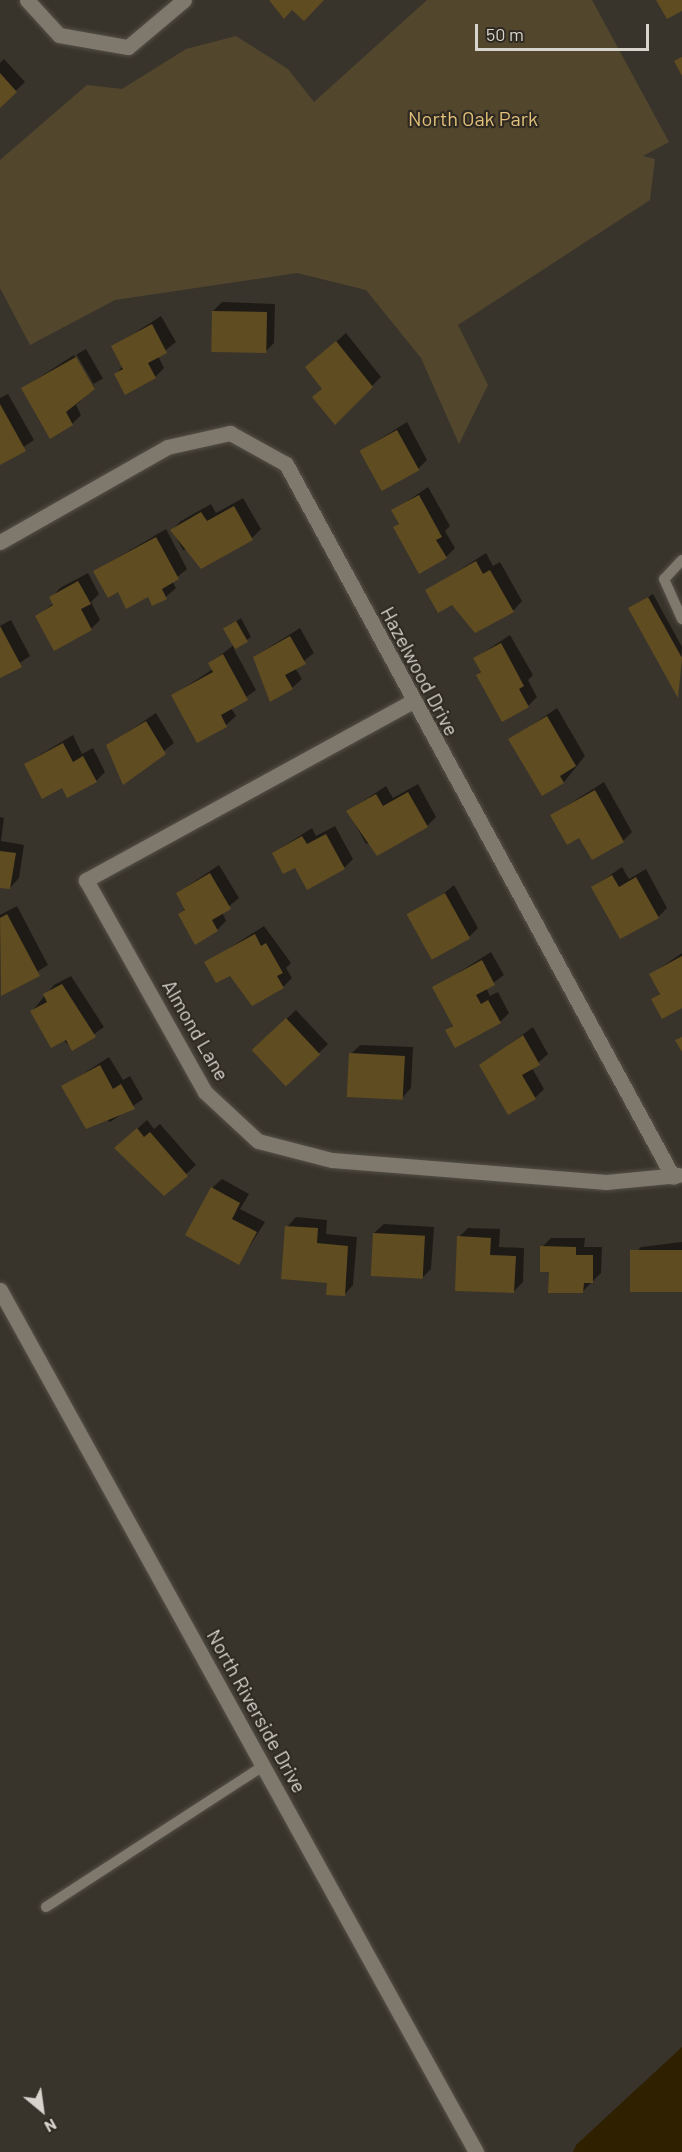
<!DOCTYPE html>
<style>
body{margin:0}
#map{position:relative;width:682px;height:2152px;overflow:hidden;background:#39342b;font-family:Barlow,sans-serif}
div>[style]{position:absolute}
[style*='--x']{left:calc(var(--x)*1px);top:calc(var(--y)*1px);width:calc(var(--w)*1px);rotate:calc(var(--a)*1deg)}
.green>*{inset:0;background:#52462d}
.water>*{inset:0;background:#2f2000}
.shadow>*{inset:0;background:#0007;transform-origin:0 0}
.building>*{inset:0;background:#604c21;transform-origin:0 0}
.roads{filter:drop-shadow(0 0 2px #535047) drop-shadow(0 0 2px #535047)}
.service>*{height:10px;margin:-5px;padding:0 5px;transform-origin:5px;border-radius:5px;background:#7e786d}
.minor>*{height:15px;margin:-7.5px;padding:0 7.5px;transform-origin:7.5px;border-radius:7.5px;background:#7e786d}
.tertiary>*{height:15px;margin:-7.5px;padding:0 7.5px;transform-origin:7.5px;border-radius:7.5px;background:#7e786d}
span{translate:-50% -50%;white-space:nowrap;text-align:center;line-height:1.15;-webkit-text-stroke:4.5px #2f2a21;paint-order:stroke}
.park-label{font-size:20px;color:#e3c07b}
.street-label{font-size:20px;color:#d7d4cd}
.north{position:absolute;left:12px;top:2080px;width:60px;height:60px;-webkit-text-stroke:4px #2f2a21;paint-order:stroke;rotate:151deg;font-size:16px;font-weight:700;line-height:24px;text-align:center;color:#d7d4cd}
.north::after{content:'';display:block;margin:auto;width:21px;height:27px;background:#d7d4cd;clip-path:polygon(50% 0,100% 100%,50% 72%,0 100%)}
.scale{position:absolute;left:475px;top:24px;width:174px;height:27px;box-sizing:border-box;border:3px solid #d7d4cd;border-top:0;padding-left:8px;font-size:18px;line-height:21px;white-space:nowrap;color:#d7d4cd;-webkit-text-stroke:4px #2f2a21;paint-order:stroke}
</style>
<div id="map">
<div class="green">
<div style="clip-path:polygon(427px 0,592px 0,669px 142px,643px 156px,655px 159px,650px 200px,458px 325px,488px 385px,459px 444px,421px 358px,366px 290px,297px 273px,115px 300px,30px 345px,0 288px,0 160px,87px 85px,122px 89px,186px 49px,236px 36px,288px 69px,314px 102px)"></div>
</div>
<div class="water">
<div style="clip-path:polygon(682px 2047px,682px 2152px,573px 2152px,576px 2145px)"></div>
</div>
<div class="shadow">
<div style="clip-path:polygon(4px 59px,25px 82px,0 106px,0 63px)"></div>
<div style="clip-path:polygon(222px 302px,275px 304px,274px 343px,265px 352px,213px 311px)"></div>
<div style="clip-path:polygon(161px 316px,176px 342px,158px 356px,164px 368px,155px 377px,116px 374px,123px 366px,113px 347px)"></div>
<div style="clip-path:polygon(346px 333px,381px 377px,335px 423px,323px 388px,307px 367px)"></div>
<div style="left:86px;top:349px;width:34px;height:11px;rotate:60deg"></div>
<div style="clip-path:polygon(74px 355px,95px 388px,76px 405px,81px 415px,72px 424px,23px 388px)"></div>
<div style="clip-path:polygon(8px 394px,34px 440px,0 463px,0 398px)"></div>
<div style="clip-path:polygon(407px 422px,427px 460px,418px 469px,361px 451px)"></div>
<div style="clip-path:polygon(428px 487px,450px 526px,445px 531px,455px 548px,446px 557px,395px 528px,400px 522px,393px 511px)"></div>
<div style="clip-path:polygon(243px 498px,261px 529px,252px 538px,183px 550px,172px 530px,181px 521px,211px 504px,216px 513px)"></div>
<div style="clip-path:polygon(166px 529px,187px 569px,172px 581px,176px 588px,166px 597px,153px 604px,148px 595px,118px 590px,95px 571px)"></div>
<div style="clip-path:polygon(486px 553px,493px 566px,500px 562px,522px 601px,513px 611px,453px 603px,427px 591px)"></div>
<div style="clip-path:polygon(88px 573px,99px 594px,91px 602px,100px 620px,91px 629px,37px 616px,54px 603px,51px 598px,60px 588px)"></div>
<div style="clip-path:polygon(653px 594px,682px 647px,678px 696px,630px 608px)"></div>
<div style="clip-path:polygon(241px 618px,251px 637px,234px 649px,256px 690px,231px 708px,236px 716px,226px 725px,198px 741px,173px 695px,213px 669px,210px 663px,234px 645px,225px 629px)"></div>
<div style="clip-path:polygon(11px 620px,30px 656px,0 676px,0 626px)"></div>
<div style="clip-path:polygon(300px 628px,314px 653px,295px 668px,302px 679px,292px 688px,254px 657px)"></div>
<div style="clip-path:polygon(510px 635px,533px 675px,528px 680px,537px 697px,528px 706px,477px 675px,482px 670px,475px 658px)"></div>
<div style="clip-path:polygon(557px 708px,585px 756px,564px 782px,542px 794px,510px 740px)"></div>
<div style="clip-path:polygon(156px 713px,174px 743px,123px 783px,108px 745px)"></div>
<div style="clip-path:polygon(73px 735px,82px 754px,93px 748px,105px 772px,96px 781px,63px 786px,25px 764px)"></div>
<div style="clip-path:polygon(604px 782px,632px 832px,623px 841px,580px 836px,552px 815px)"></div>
<div style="clip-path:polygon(418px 784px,436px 817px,427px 826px,366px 844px,348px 811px,386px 786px,393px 798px)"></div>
<div style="clip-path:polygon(0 817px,4px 818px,1px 841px,24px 845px,19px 878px,10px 888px,0 886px)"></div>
<div style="clip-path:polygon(335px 826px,353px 859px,344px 868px,295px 866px,273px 853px,312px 828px,316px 836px)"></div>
<div style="clip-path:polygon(219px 865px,239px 898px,222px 912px,226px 921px,217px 930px,180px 914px,186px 908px,177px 893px)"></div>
<div style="clip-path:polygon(622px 867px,629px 879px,646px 869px,667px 908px,658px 917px,593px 887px)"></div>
<div style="clip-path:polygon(454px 885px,478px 928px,469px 937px,411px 920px)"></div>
<div style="clip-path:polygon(17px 906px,48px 965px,1px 994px,0 915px)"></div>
<div style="clip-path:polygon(264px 926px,291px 963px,286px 968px,292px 978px,283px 987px,206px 963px)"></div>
<div style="clip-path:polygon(491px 952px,504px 975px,486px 988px,490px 996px,498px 992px,509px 1013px,500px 1022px,447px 1030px,454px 1024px,434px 988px)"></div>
<div style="clip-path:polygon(682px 953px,682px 1006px,653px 999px,661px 992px,651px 974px)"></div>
<div style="clip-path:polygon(71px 976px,104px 1027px,73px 1049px,32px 1011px,54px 985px)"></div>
<div style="left:296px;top:1010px;width:47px;height:59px;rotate:47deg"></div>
<div style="clip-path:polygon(533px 1027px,548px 1054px,532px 1068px,544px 1089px,535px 1098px,481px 1065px)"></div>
<div style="clip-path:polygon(360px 1045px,413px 1047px,411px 1088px,402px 1098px,351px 1054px)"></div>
<div style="clip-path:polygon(109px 1057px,123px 1080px,130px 1076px,143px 1099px,110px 1122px,63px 1087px)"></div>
<div style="clip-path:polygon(147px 1120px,154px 1129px,160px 1124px,196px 1165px,164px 1194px,116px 1148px)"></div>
<div style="clip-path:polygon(222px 1179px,249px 1194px,240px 1209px,265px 1222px,239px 1263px,212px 1188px)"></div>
<div style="clip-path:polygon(296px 1217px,327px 1220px,326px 1234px,357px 1237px,353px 1285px,344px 1295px,287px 1227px)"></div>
<div style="clip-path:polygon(384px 1224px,434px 1227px,431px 1269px,422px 1278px,374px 1233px)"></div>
<div style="clip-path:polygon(468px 1228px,500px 1229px,499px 1247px,524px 1248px,523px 1282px,513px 1292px,459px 1237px)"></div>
<div style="clip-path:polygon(551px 1238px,585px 1238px,584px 1247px,602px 1247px,601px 1273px,583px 1291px,550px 1271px,542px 1247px)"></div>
<div style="clip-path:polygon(682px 1242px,682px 1291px,632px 1256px,641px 1247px)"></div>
</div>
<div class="building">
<div style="clip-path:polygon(269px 0,324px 0,304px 21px,292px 10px,284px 19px)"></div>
<div style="clip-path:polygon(656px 0,682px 0,682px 11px,667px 19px)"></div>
<div style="clip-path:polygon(682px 57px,682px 76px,674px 61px)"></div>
<div style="clip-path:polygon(0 73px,17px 92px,0 108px)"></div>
<div style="left:212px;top:311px;width:55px;height:41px;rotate:1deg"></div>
<div style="clip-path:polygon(152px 324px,167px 353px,148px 363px,156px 378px,125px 395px,114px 374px,123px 369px,111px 346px)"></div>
<div style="clip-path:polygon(336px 341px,373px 387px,335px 425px,312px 397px,322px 389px,305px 367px)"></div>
<div style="clip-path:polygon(76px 357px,95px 389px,66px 412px,73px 425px,50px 439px,21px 388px)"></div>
<div style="clip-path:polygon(0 404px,26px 451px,0 465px)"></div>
<div style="left:397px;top:430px;width:46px;height:43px;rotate:61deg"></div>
<div style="clip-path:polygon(419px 495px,442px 537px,436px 540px,447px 558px,419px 574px,393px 527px,399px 524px,391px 510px)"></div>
<div style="clip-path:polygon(234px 506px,253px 540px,201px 569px,170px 530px,201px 512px,207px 521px)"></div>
<div style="clip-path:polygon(156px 537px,179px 579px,162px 589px,167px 599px,152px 606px,148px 597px,126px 609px,118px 592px,108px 598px,93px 571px)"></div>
<div style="clip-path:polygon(476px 561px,483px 574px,490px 570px,514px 612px,475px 633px,452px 605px,438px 613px,425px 590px)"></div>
<div style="clip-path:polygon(78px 581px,91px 604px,81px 609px,92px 630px,54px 651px,35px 616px,53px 605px,49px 597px)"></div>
<div style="clip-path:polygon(648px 597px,682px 658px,678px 698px,628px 608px)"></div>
<div style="left:236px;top:621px;width:24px;height:15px;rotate:60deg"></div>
<div style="clip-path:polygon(0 626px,22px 667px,0 678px)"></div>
<div style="clip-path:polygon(290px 636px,306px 664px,285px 675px,293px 689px,270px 702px,253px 657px)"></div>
<div style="clip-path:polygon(501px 643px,524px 686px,519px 689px,529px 707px,502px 722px,476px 675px,481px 672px,473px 658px)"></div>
<div style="clip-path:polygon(223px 654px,248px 700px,221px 715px,227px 727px,197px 743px,171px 695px,213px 672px,208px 663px)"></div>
<div style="clip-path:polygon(547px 716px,576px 766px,560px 776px,564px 783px,542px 796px,508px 739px)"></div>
<div style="clip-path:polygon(146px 721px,166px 754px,123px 785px,106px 745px)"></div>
<div style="clip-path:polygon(63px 743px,73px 762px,83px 756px,97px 782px,67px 798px,62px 788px,42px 799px,24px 764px)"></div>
<div style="clip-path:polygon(595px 790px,624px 842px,592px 860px,579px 838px,567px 845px,550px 815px)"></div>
<div style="clip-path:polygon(408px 792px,428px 827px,377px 856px,346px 811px,376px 794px,383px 806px)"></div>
<div style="clip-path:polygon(326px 834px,345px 869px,307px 890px,295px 868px,283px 874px,272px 853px,302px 836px,307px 844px)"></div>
<div style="clip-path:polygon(0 851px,16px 853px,10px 889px,0 888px)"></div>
<div style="clip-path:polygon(210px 873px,231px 909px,212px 920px,218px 931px,195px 945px,178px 914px,185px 910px,176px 893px)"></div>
<div style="clip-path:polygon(612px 875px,619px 887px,636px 877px,659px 918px,620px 939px,591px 887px)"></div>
<div style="left:445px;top:893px;width:52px;height:44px;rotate:61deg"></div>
<div style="clip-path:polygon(7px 914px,40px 976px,1px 996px,0 918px)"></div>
<div style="clip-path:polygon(255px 934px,261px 946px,266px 943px,283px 973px,277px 976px,284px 988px,252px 1006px,230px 976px,216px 983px,204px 962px)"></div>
<div style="clip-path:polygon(682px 956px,682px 1008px,662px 1019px,651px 999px,660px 994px,649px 974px)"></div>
<div style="clip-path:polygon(482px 960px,495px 985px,476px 995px,481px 1004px,488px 1000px,501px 1023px,455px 1048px,445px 1030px,453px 1026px,432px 987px)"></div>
<div style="clip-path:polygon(62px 984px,96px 1037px,72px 1051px,66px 1040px,51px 1048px,30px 1011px,47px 1002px,43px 994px)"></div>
<div style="left:286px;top:1018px;width:50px;height:47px;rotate:47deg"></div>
<div style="clip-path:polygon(523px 1035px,540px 1065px,522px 1075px,536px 1099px,508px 1115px,479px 1065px)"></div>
<div style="clip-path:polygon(682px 1037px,682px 1052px,675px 1040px)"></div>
<div style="left:349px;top:1053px;width:56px;height:44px;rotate:3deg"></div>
<div style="clip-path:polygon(100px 1065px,113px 1089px,121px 1084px,135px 1109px,86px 1129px,61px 1086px)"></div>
<div style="clip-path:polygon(137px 1128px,144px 1137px,150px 1132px,188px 1176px,164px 1196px,114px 1148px)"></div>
<div style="clip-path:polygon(211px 1187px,240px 1203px,232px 1219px,257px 1232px,239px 1265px,185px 1235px)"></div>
<div style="clip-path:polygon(285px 1226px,318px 1228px,317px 1243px,348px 1246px,345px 1296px,326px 1295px,327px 1283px,281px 1279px)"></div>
<div style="left:373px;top:1233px;width:52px;height:43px;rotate:3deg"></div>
<div style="clip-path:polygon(457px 1236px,491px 1238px,490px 1255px,516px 1256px,514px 1293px,455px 1291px)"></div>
<div style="clip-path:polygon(540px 1246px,576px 1247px,576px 1255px,593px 1255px,593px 1283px,584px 1283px,583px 1293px,548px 1293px,549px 1272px,540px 1272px)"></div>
<div style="left:682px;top:1250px;width:42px;height:52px;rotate:90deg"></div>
</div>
<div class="roads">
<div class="service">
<div style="--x:682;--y:560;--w:26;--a:133"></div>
<div style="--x:664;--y:579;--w:44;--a:65.8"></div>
<div style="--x:46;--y:1907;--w:259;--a:-33"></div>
</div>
<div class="minor">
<div style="--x:27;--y:0;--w:47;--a:47.6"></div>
<div style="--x:59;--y:35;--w:70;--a:9.9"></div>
<div style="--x:128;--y:47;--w:73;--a:-40"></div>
<div style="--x:0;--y:542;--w:192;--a:-29.6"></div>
<div style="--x:167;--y:447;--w:65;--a:-12.5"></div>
<div style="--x:230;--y:433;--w:64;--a:29"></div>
<div style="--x:286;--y:464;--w:811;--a:61.51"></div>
<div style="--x:413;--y:701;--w:373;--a:151.3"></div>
<div style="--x:86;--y:880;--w:243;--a:60.7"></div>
<div style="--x:205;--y:1092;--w:72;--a:42.8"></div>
<div style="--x:258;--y:1141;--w:76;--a:14.4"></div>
<div style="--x:332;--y:1160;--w:275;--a:4.6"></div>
<div style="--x:606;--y:1182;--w:73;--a:-5.5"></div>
</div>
<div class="tertiary">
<div style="--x:0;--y:1290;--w:985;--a:61.09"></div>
</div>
</div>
<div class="park-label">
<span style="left:473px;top:118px">North Oak Park</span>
</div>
<div class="street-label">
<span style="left:420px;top:671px;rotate:62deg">Hazelwood Drive</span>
<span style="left:196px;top:1030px;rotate:60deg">Almond Lane</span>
<span style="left:257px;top:1711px;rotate:61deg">North Riverside Drive</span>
</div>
<div class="north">N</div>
<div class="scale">50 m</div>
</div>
